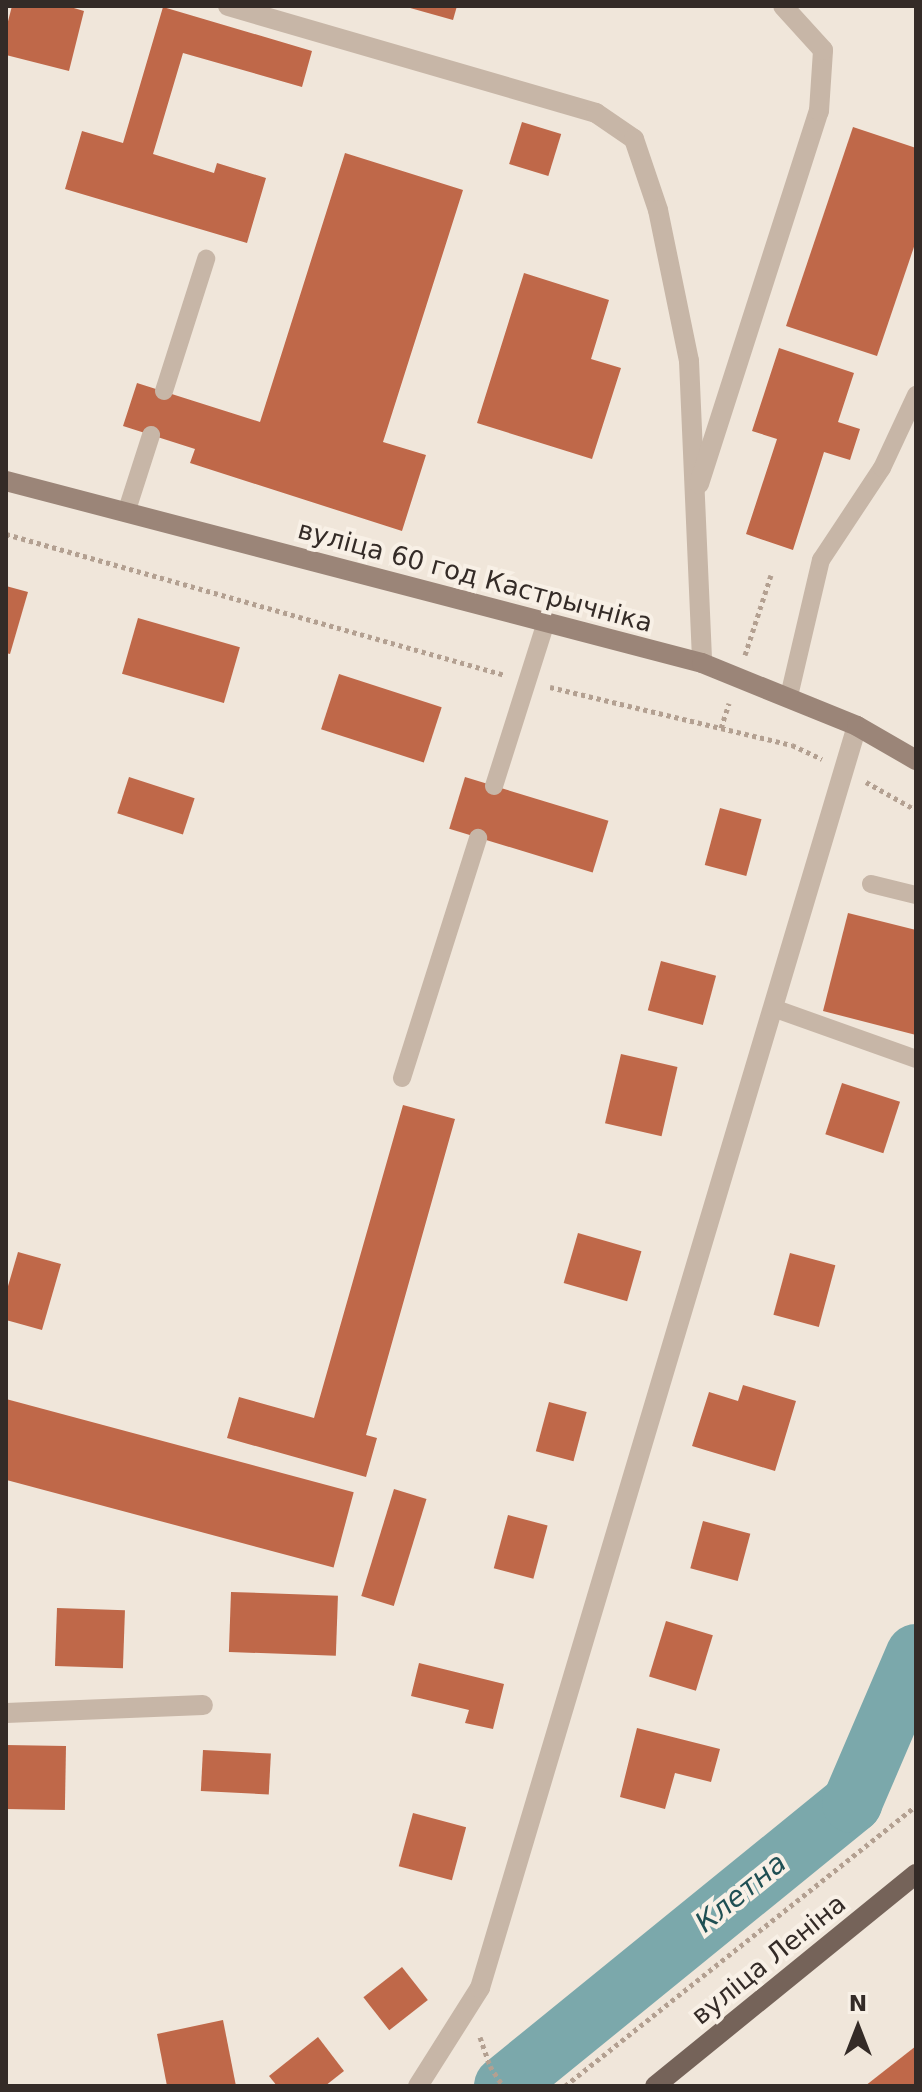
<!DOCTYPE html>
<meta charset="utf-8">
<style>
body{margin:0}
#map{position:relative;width:922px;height:2092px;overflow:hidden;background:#f0e6da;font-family:"DejaVu Sans",sans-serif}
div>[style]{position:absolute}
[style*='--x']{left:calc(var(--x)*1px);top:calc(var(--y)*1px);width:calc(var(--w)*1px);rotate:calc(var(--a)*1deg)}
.river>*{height:60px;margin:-30px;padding:0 30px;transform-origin:30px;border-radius:30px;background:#7ba8ab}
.building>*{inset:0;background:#bf6849;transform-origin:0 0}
.path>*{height:5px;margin-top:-2.5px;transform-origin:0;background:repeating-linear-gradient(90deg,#b3a091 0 4px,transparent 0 8px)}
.lane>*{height:18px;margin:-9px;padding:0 9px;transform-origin:9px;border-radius:9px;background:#c7b6a7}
.street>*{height:20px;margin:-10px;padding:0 10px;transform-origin:10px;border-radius:10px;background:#c7b6a7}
.secondary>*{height:20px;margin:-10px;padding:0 10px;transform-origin:10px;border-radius:10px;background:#9b8578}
.primary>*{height:20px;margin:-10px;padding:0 10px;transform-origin:10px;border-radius:10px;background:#756359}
span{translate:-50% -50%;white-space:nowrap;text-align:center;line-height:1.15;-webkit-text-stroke:8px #f8f0e6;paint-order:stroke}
.street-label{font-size:26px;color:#342b27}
.water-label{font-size:28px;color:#1f4f53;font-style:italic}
.frame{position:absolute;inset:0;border:8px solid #342b27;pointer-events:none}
.north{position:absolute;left:818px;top:1988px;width:80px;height:80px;-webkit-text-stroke:6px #f8f0e6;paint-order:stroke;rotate:0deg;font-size:22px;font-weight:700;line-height:32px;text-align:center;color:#342b27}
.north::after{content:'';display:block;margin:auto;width:28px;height:36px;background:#342b27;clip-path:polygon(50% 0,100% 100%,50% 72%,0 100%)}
</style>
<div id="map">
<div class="river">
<div style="--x:504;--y:2086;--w:449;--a:-39.1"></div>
<div style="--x:852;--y:1803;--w:162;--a:-66.8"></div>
</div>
<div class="building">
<div style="clip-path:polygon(12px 6px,67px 6px,84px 11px,69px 71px,6px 55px,6px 29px)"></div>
<div style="clip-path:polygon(403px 6px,457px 6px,453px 20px)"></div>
<div style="clip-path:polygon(163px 7px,312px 51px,302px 87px,183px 53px,153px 154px,214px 173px,217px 163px,266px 178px,247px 243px,65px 189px,82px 131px,123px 143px)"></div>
<div style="left:522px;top:122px;width:41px;height:44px;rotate:17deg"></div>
<div style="clip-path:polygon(853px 127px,916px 148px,916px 241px,877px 356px,786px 326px)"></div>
<div style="clip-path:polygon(345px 153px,463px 190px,383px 442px,426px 455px,402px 531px,190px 463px,195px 449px,123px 426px,137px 383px,260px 422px)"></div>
<div style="clip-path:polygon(524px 273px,609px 300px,591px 359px,621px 368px,592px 459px,477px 423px)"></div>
<div style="clip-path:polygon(779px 348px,854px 373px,838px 422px,860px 429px,850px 460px,824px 452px,793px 550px,746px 534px,777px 439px,752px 431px)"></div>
<div style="clip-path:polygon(6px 586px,28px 592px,10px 654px,6px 653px)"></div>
<div style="left:138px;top:618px;width:106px;height:58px;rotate:16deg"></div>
<div style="left:339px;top:674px;width:108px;height:58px;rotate:18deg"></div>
<div style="left:129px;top:777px;width:69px;height:38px;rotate:18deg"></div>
<div style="left:465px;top:777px;width:150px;height:54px;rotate:17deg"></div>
<div style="left:720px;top:808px;width:43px;height:59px;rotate:15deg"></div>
<div style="clip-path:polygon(848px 913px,916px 930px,916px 1035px,823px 1011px)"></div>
<div style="left:661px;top:961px;width:57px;height:51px;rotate:15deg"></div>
<div style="left:621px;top:1054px;width:58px;height:71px;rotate:13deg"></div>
<div style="left:842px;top:1083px;width:61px;height:54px;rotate:18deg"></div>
<div style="clip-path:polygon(403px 1105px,455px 1119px,366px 1435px,377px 1438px,366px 1477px,227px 1438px,239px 1397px,314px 1418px)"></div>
<div style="left:578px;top:1233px;width:66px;height:52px;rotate:16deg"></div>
<div style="clip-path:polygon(18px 1252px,61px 1264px,42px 1330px,6px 1320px,6px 1293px)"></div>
<div style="left:790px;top:1253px;width:47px;height:64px;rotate:15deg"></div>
<div style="clip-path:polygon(743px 1385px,796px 1401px,775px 1471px,692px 1446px,709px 1392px,738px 1401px)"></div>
<div style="left:6px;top:1399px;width:360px;height:78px;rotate:15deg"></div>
<div style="left:549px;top:1402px;width:39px;height:51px;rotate:15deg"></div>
<div style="left:394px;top:1489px;width:34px;height:112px;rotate:17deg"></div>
<div style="left:508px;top:1515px;width:41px;height:55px;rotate:15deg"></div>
<div style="left:703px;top:1521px;width:49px;height:49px;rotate:15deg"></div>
<div style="left:231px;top:1592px;width:107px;height:60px;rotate:2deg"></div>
<div style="left:57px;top:1608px;width:68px;height:58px;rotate:2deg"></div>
<div style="left:666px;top:1621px;width:49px;height:58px;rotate:17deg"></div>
<div style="clip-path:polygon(419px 1663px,504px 1684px,493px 1729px,465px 1723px,469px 1710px,411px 1696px)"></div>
<div style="clip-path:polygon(637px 1728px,720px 1749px,711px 1782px,675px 1773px,665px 1809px,620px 1797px)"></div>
<div style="left:6px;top:1745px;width:60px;height:64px;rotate:1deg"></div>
<div style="left:203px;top:1750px;width:68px;height:41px;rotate:3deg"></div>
<div style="left:413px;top:1813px;width:55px;height:55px;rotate:15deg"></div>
<div style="left:402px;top:1967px;width:42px;height:49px;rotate:52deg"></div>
<div style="clip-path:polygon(223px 2020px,236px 2086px,167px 2086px,157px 2034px)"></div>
<div style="clip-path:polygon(318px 2037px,344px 2071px,325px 2086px,277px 2086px,269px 2076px)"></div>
<div style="clip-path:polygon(916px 2046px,916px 2086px,865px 2086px)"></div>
</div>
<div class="path">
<div style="--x:6;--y:534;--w:519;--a:15.78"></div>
<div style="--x:745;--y:655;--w:84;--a:-72"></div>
<div style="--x:550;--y:687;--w:249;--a:13.5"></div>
<div style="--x:792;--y:745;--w:33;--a:25"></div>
<div style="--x:721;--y:728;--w:26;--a:-72"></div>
<div style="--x:866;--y:782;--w:57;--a:29.2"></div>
<div style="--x:480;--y:2037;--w:31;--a:71"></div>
<div style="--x:490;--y:2066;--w:24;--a:57"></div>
<div style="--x:565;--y:2086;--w:449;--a:-38.6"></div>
</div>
<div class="lane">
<div style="--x:164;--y:391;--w:139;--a:-72.3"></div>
<div style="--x:126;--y:513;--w:82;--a:-72.2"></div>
<div style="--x:789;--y:696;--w:140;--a:-76.8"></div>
<div style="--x:821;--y:560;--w:110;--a:-56.5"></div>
<div style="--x:882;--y:468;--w:81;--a:-65"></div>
<div style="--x:494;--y:786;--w:172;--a:-72.4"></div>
<div style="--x:871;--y:884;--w:46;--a:13.7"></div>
<div style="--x:773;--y:1008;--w:152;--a:19.6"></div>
<div style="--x:402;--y:1078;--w:252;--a:-72.4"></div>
</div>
<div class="street">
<div style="--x:228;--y:6;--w:383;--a:16.2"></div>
<div style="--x:596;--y:113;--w:46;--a:34.4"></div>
<div style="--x:634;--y:139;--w:75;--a:71.3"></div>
<div style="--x:658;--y:210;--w:154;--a:78.4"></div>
<div style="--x:689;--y:361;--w:302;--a:87.5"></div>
<div style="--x:699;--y:484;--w:392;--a:-72.2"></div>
<div style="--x:819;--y:111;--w:61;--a:-86.2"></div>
<div style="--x:823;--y:50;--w:59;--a:-132.3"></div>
<div style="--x:6;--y:1713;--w:197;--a:-2.3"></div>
<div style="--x:418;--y:2086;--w:116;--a:-57.7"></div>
<div style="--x:480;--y:1988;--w:1317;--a:-73.37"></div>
</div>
<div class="secondary">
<div style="--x:6;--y:481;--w:719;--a:14.65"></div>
<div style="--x:702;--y:663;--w:167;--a:22.1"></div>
<div style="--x:857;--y:726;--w:68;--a:30"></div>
</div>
<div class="primary">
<div style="--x:655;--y:2086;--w:336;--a:-39.1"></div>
</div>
<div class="street-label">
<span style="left:475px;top:577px;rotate:15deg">вуліца 60 год Кастрычніка</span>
<span style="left:769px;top:1960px;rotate:-39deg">вуліца Леніна</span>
</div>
<div class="water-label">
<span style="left:741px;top:1893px;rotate:-39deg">Клетна</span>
</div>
<div class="frame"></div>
<div class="north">N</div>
</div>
